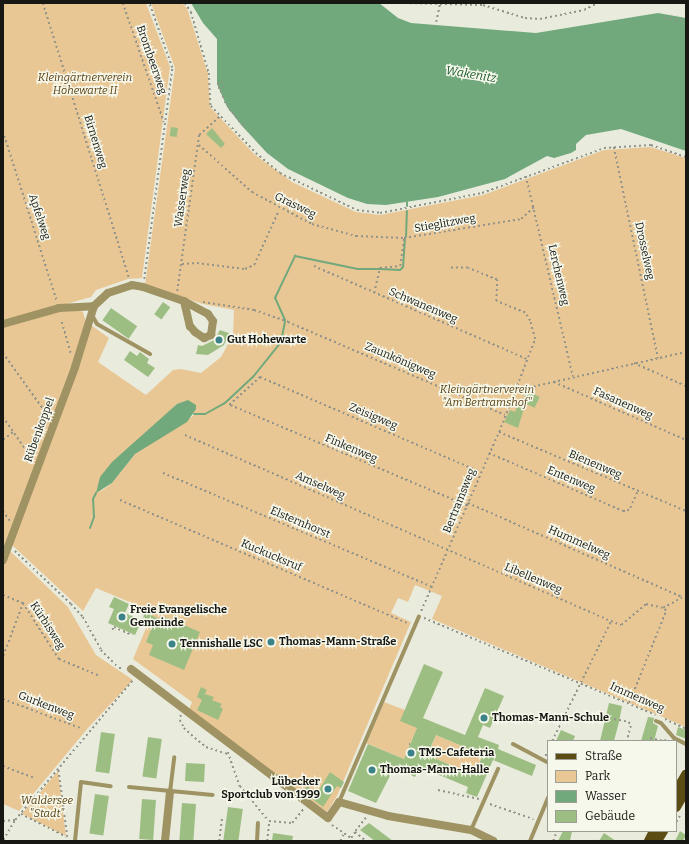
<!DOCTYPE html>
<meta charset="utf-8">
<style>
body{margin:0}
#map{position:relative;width:689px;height:844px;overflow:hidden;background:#e9ebdd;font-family:Bitter,serif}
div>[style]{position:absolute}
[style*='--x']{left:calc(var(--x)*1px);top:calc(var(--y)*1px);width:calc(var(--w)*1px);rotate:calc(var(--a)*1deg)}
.green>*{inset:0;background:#e9c795;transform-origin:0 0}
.water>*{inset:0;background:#71a97c}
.stream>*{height:2px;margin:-1px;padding:0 1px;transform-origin:1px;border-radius:1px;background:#71a97c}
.building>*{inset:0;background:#9dbe83;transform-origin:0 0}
.path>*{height:1.5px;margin-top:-0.75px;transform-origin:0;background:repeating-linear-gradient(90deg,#929389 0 2px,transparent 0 5px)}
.service>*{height:4px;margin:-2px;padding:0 2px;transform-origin:2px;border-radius:2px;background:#9f9363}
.minor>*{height:8px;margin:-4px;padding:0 4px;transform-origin:4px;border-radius:4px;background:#9f9363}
.primary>*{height:10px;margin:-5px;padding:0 5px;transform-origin:5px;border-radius:5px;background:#5a4c13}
.dots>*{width:11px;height:11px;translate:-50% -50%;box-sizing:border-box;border:2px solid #f6f8eb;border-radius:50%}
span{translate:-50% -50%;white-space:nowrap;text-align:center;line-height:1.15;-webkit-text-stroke:3px #f6f8eb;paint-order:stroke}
.street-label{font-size:11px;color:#171713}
.park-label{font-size:11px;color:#5b4012;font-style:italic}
.poi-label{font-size:11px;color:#171713;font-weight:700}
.left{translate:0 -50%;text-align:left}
.right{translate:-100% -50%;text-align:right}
.water-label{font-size:12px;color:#1c5a2e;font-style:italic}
.frame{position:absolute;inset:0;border:4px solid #171713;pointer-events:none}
.legend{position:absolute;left:547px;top:740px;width:130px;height:92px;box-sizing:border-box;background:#f6f8eb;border:1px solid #9d9e95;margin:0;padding:5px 7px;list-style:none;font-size:12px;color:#171713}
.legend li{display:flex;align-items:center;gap:8px;height:20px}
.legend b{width:20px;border:1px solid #9d9e95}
</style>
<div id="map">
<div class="green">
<div style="clip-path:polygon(3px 3px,146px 3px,170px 67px,142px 278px,128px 279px,96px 290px,91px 297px,3px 322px)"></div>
<div style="clip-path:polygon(evenodd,151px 3px,182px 3px,187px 8px,208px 74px,210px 107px,254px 154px,292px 182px,356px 212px,380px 215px,483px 195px,604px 150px,650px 147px,686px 158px,686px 727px,432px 619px,442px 596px,415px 585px,408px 602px,398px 598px,391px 613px,411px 622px,337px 796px,327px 812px,189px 710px,192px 702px,133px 659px,153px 612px,96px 588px,83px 611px,12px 545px,91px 325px,109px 338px,98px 362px,146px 395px,173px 370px,181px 369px,201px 373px,221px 357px,233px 335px,234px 310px,203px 304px,145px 285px,175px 68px,151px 3px,177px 404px,194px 414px,193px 416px,135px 454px,112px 483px,100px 492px,152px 428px,177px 404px)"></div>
<div style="clip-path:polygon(71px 308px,83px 312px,86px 323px,74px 362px,3px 549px,3px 327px)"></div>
<div style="clip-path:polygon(9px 550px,68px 607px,96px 655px,133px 680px,88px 728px,19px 811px,3px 804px,3px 568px)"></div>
<div style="clip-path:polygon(384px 702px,405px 710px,417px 728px,404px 759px,366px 743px)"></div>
<div style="left:436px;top:735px;width:51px;height:22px;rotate:23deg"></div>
<div style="clip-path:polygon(58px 771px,66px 836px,22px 814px)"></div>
</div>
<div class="water">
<div style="clip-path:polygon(191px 3px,379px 3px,398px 18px,411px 23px,536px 33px,658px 13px,686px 18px,686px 151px,621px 129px,586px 135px,576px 144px,576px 150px,571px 153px,554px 158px,547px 156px,505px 179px,438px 197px,386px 205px,367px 204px,348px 198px,288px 169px,267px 153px,242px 126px,227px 107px,217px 84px,217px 39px,203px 23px)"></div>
<div style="clip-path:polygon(188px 400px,196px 405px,196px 409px,187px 422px,135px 454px,112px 483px,96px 493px,100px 477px,112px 462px,177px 404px)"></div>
</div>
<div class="stream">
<div style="--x:407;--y:202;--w:4;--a:90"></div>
<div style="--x:406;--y:237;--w:26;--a:-88"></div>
<div style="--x:380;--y:269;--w:20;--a:3"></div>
<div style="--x:400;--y:270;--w:4;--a:-45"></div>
<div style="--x:403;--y:267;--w:28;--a:-86"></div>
<div style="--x:285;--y:320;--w:24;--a:-114"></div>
<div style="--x:275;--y:298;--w:47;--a:-64.5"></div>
<div style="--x:295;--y:256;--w:64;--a:11.7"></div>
<div style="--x:358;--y:269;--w:21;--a:0"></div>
<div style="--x:194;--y:414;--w:11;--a:0"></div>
<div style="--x:205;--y:414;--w:23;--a:-29"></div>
<div style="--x:225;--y:403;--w:38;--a:-43"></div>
<div style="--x:253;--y:377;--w:45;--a:-51.3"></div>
<div style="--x:281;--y:342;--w:21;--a:-79"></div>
<div style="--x:90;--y:528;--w:12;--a:-70"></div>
<div style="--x:94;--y:517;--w:18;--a:-93"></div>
<div style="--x:93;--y:499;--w:7;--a:-63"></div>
</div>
<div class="building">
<div style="left:171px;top:127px;width:7px;height:9px;rotate:8deg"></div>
<div style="clip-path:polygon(212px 128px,225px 144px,221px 148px,206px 134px)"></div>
<div style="left:163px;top:302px;width:9px;height:15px;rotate:36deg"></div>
<div style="left:111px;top:308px;width:32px;height:15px;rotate:35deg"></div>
<div style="clip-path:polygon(220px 330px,229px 333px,224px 345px,208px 355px,196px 354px,198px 345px,202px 346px,214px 340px)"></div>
<div style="clip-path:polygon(130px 351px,137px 356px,140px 352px,149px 359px,147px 363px,155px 368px,148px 377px,124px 360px)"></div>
<div style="left:527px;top:391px;width:14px;height:12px;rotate:25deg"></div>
<div style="clip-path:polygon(519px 402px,525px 405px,518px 428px,504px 422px,510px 410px,515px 412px)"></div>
<div style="clip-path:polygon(114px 597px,129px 604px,125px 613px,142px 620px,135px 635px,108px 623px,114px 609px,109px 607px)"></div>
<div style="clip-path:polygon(145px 612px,163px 621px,165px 617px,200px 632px,184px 670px,149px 655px,153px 645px,146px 642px,153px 625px,142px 620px)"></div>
<div style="clip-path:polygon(evenodd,424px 664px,443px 672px,423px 718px,465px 735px,485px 688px,504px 696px,490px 728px,483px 725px,478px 737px,499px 745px,498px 749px,536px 765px,532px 776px,493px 760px,477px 797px,466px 793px,468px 787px,420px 767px,415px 777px,394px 768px,376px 803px,348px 791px,368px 744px,404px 759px,417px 728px,400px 721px,424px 664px,436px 735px,483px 755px,474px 775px,427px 755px,436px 735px)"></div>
<div style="clip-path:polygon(201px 687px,207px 690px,205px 694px,214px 697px,212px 700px,222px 704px,220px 707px,223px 709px,218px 720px,197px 710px,202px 700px,197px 697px)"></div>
<div style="clip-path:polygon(609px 703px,622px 706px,619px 722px,614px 741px,600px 741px)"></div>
<div style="clip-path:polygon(648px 717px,654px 718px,653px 723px,658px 726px,654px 741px,641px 741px)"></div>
<div style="clip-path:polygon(678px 727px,686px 730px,686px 739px,676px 735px)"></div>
<div style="clip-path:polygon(561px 730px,575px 736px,573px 741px,556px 741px)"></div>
<div style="left:101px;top:732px;width:14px;height:40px;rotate:8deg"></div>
<div style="left:148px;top:737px;width:14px;height:40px;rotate:8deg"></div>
<div style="left:186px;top:763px;width:19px;height:18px;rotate:3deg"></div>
<div style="clip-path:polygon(330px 772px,344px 782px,341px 788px,337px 786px,323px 807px,303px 792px,307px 786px,317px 793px)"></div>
<div style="left:95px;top:794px;width:14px;height:40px;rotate:8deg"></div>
<div style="left:142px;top:799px;width:14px;height:40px;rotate:4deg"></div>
<div style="left:182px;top:803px;width:14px;height:38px;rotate:4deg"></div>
<div style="left:228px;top:807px;width:15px;height:34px;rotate:8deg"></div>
<div style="clip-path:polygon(369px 823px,393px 841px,375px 841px,360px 830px)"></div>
<div style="clip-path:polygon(563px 831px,572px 831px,570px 841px,558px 841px)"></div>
<div style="clip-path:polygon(680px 831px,686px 835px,683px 841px,675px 841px)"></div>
<div style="clip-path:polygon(273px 833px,293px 836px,292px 841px,272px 841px)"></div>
<div style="clip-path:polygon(604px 833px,616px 841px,599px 841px)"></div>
</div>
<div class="path">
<div style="--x:43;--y:3;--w:288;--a:72.6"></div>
<div style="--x:123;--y:3;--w:126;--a:71"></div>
<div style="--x:185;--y:3;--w:11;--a:56"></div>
<div style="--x:191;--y:12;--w:64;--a:73.6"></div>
<div style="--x:209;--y:73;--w:33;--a:87"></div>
<div style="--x:211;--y:106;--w:65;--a:46.2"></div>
<div style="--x:256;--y:153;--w:31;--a:40"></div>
<div style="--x:280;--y:173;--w:85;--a:25.7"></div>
<div style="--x:357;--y:210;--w:23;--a:7"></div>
<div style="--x:380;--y:213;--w:104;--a:-11.1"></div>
<div style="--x:482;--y:193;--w:130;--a:-20.2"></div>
<div style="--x:604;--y:148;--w:47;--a:-3.7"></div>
<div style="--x:651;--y:145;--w:37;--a:19"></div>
<div style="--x:405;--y:3;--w:78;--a:1.5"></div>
<div style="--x:483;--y:5;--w:44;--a:17.2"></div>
<div style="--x:525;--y:18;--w:15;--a:4"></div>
<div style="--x:540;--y:19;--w:45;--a:-11.6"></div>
<div style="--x:584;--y:10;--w:16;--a:-27"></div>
<div style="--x:665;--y:19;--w:4;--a:-76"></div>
<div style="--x:670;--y:20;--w:5;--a:-79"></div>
<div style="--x:676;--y:21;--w:5;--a:-79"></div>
<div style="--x:681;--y:21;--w:4;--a:-76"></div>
<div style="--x:436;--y:22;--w:19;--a:-78"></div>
<div style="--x:686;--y:22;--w:2;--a:-90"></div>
<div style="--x:217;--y:84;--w:6;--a:-18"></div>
<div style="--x:218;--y:88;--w:6;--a:-9"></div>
<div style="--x:220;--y:92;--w:4;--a:-14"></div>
<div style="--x:222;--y:97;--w:3;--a:-18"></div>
<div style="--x:224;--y:103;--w:4;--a:-34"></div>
<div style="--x:227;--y:107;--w:5;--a:-37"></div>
<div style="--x:229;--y:111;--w:5;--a:-37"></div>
<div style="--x:232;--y:114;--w:5;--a:-37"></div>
<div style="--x:235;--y:118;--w:5;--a:-37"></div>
<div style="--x:238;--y:122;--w:5;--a:-37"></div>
<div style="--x:242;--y:126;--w:5;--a:-37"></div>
<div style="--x:3;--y:131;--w:178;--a:72.4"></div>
<div style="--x:199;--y:145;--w:71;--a:41.6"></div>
<div style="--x:252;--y:192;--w:68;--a:28.1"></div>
<div style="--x:312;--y:224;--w:46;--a:15.3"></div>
<div style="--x:356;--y:236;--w:48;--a:2.4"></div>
<div style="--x:614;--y:147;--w:216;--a:78.2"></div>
<div style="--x:526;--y:176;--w:206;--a:76.8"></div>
<div style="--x:182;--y:264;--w:15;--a:-4"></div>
<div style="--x:197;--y:263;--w:48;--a:7.1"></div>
<div style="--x:245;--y:269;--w:10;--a:-24"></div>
<div style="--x:254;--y:265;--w:60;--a:-65.6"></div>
<div style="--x:314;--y:266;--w:232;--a:23.6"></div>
<div style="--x:144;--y:279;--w:213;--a:-82.4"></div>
<div style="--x:172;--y:68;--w:69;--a:-109.5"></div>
<div style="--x:177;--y:291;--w:158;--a:-82"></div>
<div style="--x:199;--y:135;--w:28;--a:-42"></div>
<div style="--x:374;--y:293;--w:26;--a:-77"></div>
<div style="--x:380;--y:268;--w:20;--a:-6"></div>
<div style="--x:400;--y:266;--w:28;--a:-82"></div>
<div style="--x:404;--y:238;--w:119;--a:-9.2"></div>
<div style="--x:521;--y:219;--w:18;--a:-43"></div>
<div style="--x:203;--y:302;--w:52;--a:8.9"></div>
<div style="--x:254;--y:310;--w:36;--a:19"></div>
<div style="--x:288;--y:322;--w:236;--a:23.2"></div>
<div style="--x:62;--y:322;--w:33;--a:74"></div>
<div style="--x:3;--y:353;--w:79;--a:54.3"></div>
<div style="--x:634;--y:363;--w:57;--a:23.9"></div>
<div style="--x:554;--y:382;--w:144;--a:23.7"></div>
<div style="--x:514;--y:391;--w:176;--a:-12.8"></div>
<div style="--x:3;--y:417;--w:52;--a:55.1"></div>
<div style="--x:499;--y:432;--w:203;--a:22.9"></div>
<div style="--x:185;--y:435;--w:465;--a:23.6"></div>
<div style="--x:3;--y:440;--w:13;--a:-39"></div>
<div style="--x:489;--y:453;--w:146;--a:23.4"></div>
<div style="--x:623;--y:511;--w:4;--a:0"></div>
<div style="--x:627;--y:511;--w:4;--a:-45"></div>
<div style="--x:630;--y:508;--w:17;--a:-66"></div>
<div style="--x:163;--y:473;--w:291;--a:22.9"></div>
<div style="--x:120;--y:500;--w:314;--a:23.2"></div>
<div style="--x:468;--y:503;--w:234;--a:23.7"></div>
<div style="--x:467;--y:506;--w:259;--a:-157"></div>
<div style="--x:229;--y:405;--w:42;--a:-42.1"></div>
<div style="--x:260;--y:377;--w:241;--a:23.3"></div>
<div style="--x:3;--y:511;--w:12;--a:55"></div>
<div style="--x:15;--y:551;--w:77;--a:43.4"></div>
<div style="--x:71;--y:604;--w:18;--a:47"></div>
<div style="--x:83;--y:617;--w:38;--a:61"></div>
<div style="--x:101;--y:650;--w:25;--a:45"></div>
<div style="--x:119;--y:668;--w:4;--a:0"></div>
<div style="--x:3;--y:595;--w:22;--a:22"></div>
<div style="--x:23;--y:603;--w:67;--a:57.3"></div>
<div style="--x:59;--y:659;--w:44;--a:22.5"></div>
<div style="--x:421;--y:611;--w:195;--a:-66.5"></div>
<div style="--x:499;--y:432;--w:100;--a:-68.8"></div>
<div style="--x:535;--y:339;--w:19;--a:-106"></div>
<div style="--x:530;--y:321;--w:9;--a:-122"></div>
<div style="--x:525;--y:313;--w:31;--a:-158"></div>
<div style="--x:496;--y:301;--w:21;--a:-87"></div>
<div style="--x:497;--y:280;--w:31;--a:-158"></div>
<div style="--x:468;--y:268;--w:17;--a:180"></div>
<div style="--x:424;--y:618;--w:251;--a:22.7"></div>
<div style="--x:114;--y:627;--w:20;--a:24"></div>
<div style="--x:112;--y:630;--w:4;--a:-63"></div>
<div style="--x:3;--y:656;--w:57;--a:-69.3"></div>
<div style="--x:3;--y:699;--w:85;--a:20.6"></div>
<div style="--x:629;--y:703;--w:99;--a:-68.1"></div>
<div style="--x:666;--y:611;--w:3;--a:-135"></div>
<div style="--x:181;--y:715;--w:5;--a:101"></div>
<div style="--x:180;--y:720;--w:9;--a:63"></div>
<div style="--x:184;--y:728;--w:15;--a:42"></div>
<div style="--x:195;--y:738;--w:14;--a:39"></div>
<div style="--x:206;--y:747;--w:23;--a:18"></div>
<div style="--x:614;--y:719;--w:15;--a:11"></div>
<div style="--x:629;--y:722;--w:4;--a:63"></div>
<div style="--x:631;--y:726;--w:16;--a:105"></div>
<div style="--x:665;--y:719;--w:23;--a:25"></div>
<div style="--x:650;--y:738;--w:14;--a:12"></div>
<div style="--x:664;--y:741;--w:4;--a:-27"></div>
<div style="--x:552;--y:741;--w:134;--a:-63.8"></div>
<div style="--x:611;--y:621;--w:11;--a:22"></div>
<div style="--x:621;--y:625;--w:33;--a:-40"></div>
<div style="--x:646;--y:604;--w:17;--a:13"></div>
<div style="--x:663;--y:608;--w:26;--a:-29"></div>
<div style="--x:409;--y:744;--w:1;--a:0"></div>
<div style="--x:228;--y:752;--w:36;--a:71"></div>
<div style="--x:240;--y:786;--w:45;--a:50.4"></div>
<div style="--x:545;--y:756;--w:6;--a:-59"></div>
<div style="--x:3;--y:766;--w:34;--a:21"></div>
<div style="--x:438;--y:790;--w:42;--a:12.4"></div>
<div style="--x:490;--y:804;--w:46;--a:19.2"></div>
<div style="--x:21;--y:814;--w:51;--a:26.6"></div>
<div style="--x:67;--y:837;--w:69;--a:-97.5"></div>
<div style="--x:366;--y:818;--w:18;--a:128"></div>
<div style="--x:355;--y:832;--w:14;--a:39"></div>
<div style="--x:3;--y:821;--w:12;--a:-5"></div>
<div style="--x:676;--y:822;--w:8;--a:-60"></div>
<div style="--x:332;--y:825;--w:23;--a:34"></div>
<div style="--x:351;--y:838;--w:7;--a:-56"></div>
<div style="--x:3;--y:840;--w:23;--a:-59"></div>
<div style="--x:15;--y:820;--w:183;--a:-49.9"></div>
<div style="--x:219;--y:841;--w:23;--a:-83"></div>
<div style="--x:267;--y:841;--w:20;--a:-84"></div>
<div style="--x:269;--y:821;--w:23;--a:5"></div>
<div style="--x:292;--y:823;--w:19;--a:-51"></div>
<div style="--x:340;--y:841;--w:9;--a:-63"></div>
<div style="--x:553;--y:841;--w:11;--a:-68"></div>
<div style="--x:596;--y:841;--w:1;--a:-45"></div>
</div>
<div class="service">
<div style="--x:92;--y:315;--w:10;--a:61"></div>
<div style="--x:97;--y:324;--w:61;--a:29.5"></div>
<div style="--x:656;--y:721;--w:5;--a:22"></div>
<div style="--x:661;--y:723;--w:20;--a:49"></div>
<div style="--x:674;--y:738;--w:13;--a:27"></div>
<div style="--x:513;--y:744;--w:40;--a:28"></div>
<div style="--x:129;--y:787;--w:84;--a:5.4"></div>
<div style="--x:170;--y:792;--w:35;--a:-83"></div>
<div style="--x:339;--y:802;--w:202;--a:-66.7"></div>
<div style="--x:471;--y:830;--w:67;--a:-66.1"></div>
<div style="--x:75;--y:841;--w:59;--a:-84.2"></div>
<div style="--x:81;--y:782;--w:30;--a:8"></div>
<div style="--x:257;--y:841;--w:18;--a:-87"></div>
<div style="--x:530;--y:841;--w:47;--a:-67.3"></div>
</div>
<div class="minor">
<div style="--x:3;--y:324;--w:58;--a:-15.9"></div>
<div style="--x:59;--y:308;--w:35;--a:-3"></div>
<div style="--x:3;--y:560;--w:206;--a:-69.5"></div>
<div style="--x:75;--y:367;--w:64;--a:-72.7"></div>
<div style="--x:94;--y:306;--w:19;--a:-43"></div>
<div style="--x:108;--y:293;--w:25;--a:-18"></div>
<div style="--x:132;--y:285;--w:11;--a:10"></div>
<div style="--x:143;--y:287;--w:43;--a:18.9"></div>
<div style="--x:184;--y:301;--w:26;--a:77"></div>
<div style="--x:190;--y:326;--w:8;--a:50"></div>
<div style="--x:195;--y:332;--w:11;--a:34"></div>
<div style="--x:204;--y:338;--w:8;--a:-23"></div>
<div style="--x:211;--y:335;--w:14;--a:-82"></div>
<div style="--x:213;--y:321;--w:9;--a:-126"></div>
<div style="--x:208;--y:314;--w:27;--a:-152"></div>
<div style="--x:131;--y:669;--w:247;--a:37.1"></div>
<div style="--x:328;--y:818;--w:19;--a:-55"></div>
<div style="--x:339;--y:802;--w:51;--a:15.9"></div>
<div style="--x:388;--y:816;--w:84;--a:9.6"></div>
<div style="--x:471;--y:830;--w:25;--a:26"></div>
<div style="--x:165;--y:841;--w:49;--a:-84.2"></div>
</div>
<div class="primary">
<div style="--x:676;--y:792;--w:20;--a:-60"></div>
<div style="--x:676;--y:807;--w:20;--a:-60"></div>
<div style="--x:649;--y:841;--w:11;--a:-63"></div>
<div style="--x:657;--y:841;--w:12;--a:-59"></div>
</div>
<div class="dots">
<div style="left:219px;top:340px;background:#3b8289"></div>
<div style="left:122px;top:617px;background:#3b8289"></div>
<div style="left:271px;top:642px;background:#3b8289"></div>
<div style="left:172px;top:644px;background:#3b8289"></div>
<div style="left:484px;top:718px;background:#3b8289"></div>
<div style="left:411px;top:753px;background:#3b8289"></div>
<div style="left:372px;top:770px;background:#3b8289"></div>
<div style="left:328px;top:789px;background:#3b8289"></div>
</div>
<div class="street-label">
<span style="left:151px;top:60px;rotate:71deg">Brombeerweg</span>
<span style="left:95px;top:142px;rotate:73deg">Birnenweg</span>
<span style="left:183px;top:198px;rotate:-82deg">Wasserweg</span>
<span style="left:295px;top:206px;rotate:26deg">Grasweg</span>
<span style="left:39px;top:217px;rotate:72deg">Apfelweg</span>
<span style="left:445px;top:224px;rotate:-10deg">Stieglitzweg</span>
<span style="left:644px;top:251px;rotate:78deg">Drosselweg</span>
<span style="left:558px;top:275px;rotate:77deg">Lerchenweg</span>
<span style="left:423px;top:306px;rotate:23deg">Schwanenweg</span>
<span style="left:400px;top:361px;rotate:23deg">Zaunkönigweg</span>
<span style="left:623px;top:404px;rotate:24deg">Fasanenweg</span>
<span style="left:373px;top:417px;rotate:23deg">Zeisigweg</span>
<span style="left:40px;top:430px;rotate:-70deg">Rübenkoppel</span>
<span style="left:351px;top:449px;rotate:23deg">Finkenweg</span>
<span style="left:595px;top:465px;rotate:23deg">Bienenweg</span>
<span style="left:571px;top:480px;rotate:23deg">Entenweg</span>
<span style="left:320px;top:486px;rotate:24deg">Amselweg</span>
<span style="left:460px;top:501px;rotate:-68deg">Bertramsweg</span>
<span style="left:300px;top:523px;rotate:23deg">Elsternhorst</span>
<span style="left:579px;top:543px;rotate:24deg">Hummelweg</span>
<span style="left:271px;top:556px;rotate:23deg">Kuckucksruf</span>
<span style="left:533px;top:579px;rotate:23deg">Libellenweg</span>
<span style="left:47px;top:626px;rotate:57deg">Kürbisweg</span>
<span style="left:637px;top:698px;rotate:24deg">Immenweg</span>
<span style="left:46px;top:706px;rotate:21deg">Gurkenweg</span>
</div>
<div class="park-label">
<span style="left:85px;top:85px">Kleingärtnerverein<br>Hohewarte II</span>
<span style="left:487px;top:397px">Kleingärtnerverein<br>"Am Bertramshof"</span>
<span style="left:47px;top:808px">Waldersee<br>"Stadt"</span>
</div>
<div class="poi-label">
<span class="left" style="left:227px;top:340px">Gut Hohewarte</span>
<span class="left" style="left:130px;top:617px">Freie Evangelische<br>Gemeinde</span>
<span class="left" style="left:279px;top:642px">Thomas-Mann-Straße</span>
<span class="left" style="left:180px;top:644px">Tennishalle LSC</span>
<span class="left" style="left:492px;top:718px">Thomas-Mann-Schule</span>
<span class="left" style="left:419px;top:753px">TMS-Cafeteria</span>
<span class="left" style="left:380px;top:770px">Thomas-Mann-Halle</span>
<span class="right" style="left:320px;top:789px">Lübecker<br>Sportclub von 1999</span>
</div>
<div class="water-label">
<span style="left:471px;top:75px;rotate:9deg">Wakenitz</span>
</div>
<div class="frame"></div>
<ul class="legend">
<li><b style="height:5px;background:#5a4c13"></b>Straße</li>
<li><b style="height:11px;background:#e9c795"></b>Park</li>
<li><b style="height:11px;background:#71a97c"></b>Wasser</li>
<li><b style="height:11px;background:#9dbe83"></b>Gebäude</li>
</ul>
</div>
